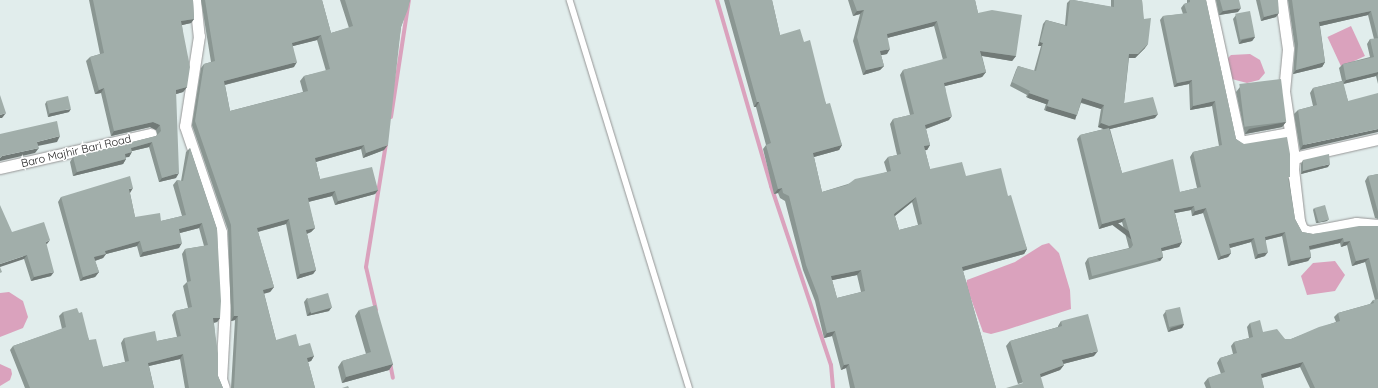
<!DOCTYPE html>
<style>
body{margin:0}
#map{position:relative;width:1378px;height:388px;overflow:hidden;background:#e1edec;font-family:Quicksand,sans-serif}
div>[style]{position:absolute}
[style*='--x']{left:calc(var(--x)*1px);top:calc(var(--y)*1px);width:calc(var(--w)*1px);rotate:calc(var(--a)*1deg)}
.water>*{inset:0;background:#daa2bd;transform-origin:0 0}
.stream>*{height:4px;margin:-2px;padding:0 2px;transform-origin:2px;border-radius:2px;background:#daa2bd}
.roads{filter:drop-shadow(0 0 1px #969696) drop-shadow(0 0 1px #969696)}
.service>*{height:5.5px;margin:-2.75px;padding:0 2.75px;transform-origin:2.75px;border-radius:2.75px;background:#fff}
.minor>*{height:11px;margin:-5.5px;padding:0 5.5px;transform-origin:5.5px;border-radius:5.5px;background:#fff}
.wall>*{inset:0;background:#8a9692}
.shaded-wall>*{inset:0;background:#717a77;transform-origin:0 0}
.building>*{inset:0;background:#a1aeaa;transform-origin:0 0}
span{translate:-50% -50%;white-space:nowrap;text-align:center;line-height:1.15;-webkit-text-stroke:3px #fff;paint-order:stroke}
.street-label{font-size:11px;color:#1c1c1c}
</style>
<div id="map">
<div class="water">
<div style="left:1351px;top:26px;width:33px;height:26px;rotate:65deg"></div>
<div style="clip-path:polygon(1250px 54px,1260px 60px,1265px 73px,1259px 80px,1247px 83px,1228px 78px,1225px 61px,1231px 55px)"></div>
<div style="clip-path:polygon(1049px 243px,1059px 253px,1070px 290px,1071px 309px,1006px 330px,991px 334px,983px 332px,966px 285px,967px 280px,1015px 262px,1042px 245px)"></div>
<div style="clip-path:polygon(1335px 261px,1345px 275px,1335px 291px,1307px 295px,1301px 276px,1313px 263px)"></div>
<div style="clip-path:polygon(9px 292px,23px 301px,28px 317px,23px 328px,0 337px,0 293px)"></div>
<div style="clip-path:polygon(0 364px,11px 369px,12px 374px,10px 380px,0 386px)"></div>
</div>
<div class="stream">
<div style="--x:717;--y:0;--w:194;--a:73.8"></div>
<div style="--x:771;--y:186;--w:189;--a:71.5"></div>
<div style="--x:831;--y:365;--w:23;--a:85"></div>
<div style="--x:391;--y:117;--w:118;--a:-81.3"></div>
<div style="--x:376;--y:310;--w:44;--a:-103.1"></div>
<div style="--x:366;--y:267;--w:125;--a:-80.8"></div>
<div style="--x:390;--y:363;--w:15;--a:79"></div>
</div>
<div class="roads">
<div class="service">
<div style="--x:570;--y:0;--w:406;--a:72.9"></div>
</div>
<div class="minor">
<div style="--x:195;--y:0;--w:36;--a:84"></div>
<div style="--x:199;--y:36;--w:91;--a:98.8"></div>
<div style="--x:185;--y:126;--w:112;--a:71.2"></div>
<div style="--x:221;--y:232;--w:74;--a:86.9"></div>
<div style="--x:225;--y:306;--w:73;--a:93.1"></div>
<div style="--x:221;--y:379;--w:9;--a:72"></div>
<div style="--x:1209;--y:0;--w:145;--a:77.7"></div>
<div style="--x:1240;--y:142;--w:50;--a:-10.4"></div>
<div style="--x:1281;--y:0;--w:49;--a:81.9"></div>
<div style="--x:1288;--y:49;--w:42;--a:95.4"></div>
<div style="--x:1284;--y:91;--w:68;--a:81.5"></div>
<div style="--x:1378;--y:139;--w:86;--a:167.3"></div>
<div style="--x:1294;--y:158;--w:11;--a:95"></div>
<div style="--x:1293;--y:169;--w:52;--a:83.4"></div>
<div style="--x:1299;--y:221;--w:9;--a:69"></div>
<div style="--x:1302;--y:229;--w:8;--a:23"></div>
<div style="--x:1309;--y:232;--w:48;--a:-10.8"></div>
<div style="--x:1356;--y:223;--w:22;--a:5"></div>
<div style="--x:0;--y:168;--w:155;--a:-12.7"></div>
</div>
</div>
<div class="wall">
<div style="clip-path:polygon(89px 0,193px 0,194px 19px,191px 23px,182px 25px,187px 87px,183px 92px,176px 94px,176px 178px,159px 182px,149px 147px,132px 151px,129px 157px,126px 157px,126px 159px,123px 164px,73px 176px,70px 162px,73px 157px,156px 136px,157px 135px,156px 130px,150px 127px,111px 136px,101px 93px,95px 94px,86px 61px,90px 57px,100px 54px)"></div>
<div style="clip-path:polygon(evenodd,201px 0,322px 0,331px 33px,349px 28px,340px 0,410px 0,401px 27px,384px 150px,363px 158px,361px 149px,316px 162px,320px 179px,378px 190px,375px 194px,335px 205px,332px 196px,308px 202px,315px 228px,311px 232px,307px 234px,316px 270px,313px 274px,297px 279px,286px 224px,258px 232px,274px 287px,270px 292px,264px 293px,276px 340px,299px 346px,314px 356px,311px 361px,308px 362px,315px 388px,231px 388px,235px 320px,231px 321px,228px 230px,192px 125px,201px 68px,204px 64px,211px 62px,201px 0,317px 40px,326px 71px,304px 76px,300px 81px,303px 92px,230px 111px,225px 85px,294px 67px,293px 46px,317px 40px)"></div>
<div style="clip-path:polygon(evenodd,724px 0,772px 0,780px 35px,804px 42px,826px 104px,842px 145px,839px 150px,814px 157px,822px 192px,887px 172px,884px 162px,888px 157px,897px 155px,890px 124px,893px 119px,910px 115px,900px 75px,903px 70px,943px 60px,934px 26px,887px 38px,887px 54px,881px 55px,884px 66px,880px 70px,863px 75px,853px 41px,860px 14px,853px 16px,848px 0,975px 0,978px 13px,1016px 56px,1012px 61px,982px 56px,986px 72px,982px 77px,945px 86px,949px 120px,926px 129px,930px 145px,927px 150px,925px 150px,930px 169px,966px 176px,1008px 196px,1027px 249px,1024px 254px,963px 271px,996px 388px,850px 388px,846px 368px,841px 370px,832px 336px,824px 338px,815px 301px,803px 270px,785px 201px,780px 198px,778px 193px,774px 194px,763px 149px,766px 145px,756px 107px,754px 107px,724px 0,912px 202px,918px 225px,899px 230px,895px 216px,912px 202px,724px 0,857px 275px,861px 292px,837px 298px,832px 280px,857px 275px)"></div>
<div style="clip-path:polygon(1070px 0,1073px 0,1111px 7px,1111px 0,1142px 0,1145px 48px,1135px 58px,1129px 58px,1124px 103px,1155px 118px,1110px 129px,1122px 173px,1180px 192px,1197px 188px,1190px 157px,1193px 152px,1219px 146px,1212px 106px,1190px 110px,1189px 84px,1174px 87px,1160px 20px,1163px 16px,1183px 14px,1181px 8px,1184px 4px,1187px 3px,1187px 0,1206px 0,1236px 139px,1289px 179px,1295px 219px,1302px 232px,1313px 234px,1378px 226px,1378px 388px,1310px 388px,1300px 367px,1261px 378px,1264px 388px,1206px 388px,1204px 383px,1208px 378px,1221px 374px,1217px 363px,1220px 358px,1233px 354px,1231px 346px,1234px 342px,1249px 338px,1247px 327px,1250px 323px,1263px 332px,1285px 339px,1291px 339px,1336px 322px,1334px 317px,1338px 313px,1370px 304px,1373px 300px,1375px 300px,1365px 262px,1352px 266px,1347px 245px,1341px 247px,1340px 243px,1310px 250px,1311px 257px,1308px 261px,1288px 266px,1282px 236px,1266px 240px,1265px 256px,1255px 259px,1251px 242px,1230px 248px,1231px 253px,1228px 257px,1218px 260px,1203px 213px,1192px 216px,1191px 210px,1175px 213px,1182px 242px,1179px 247px,1162px 251px,1163px 257px,1160px 261px,1089px 280px,1085px 263px,1088px 258px,1129px 248px,1122px 222px,1099px 229px,1077px 139px,1080px 135px,1104px 129px,1098px 127px,1101px 109px,1081px 103px,1077px 115px,1074px 119px,1044px 110px,1046px 104px,1026px 97px,1027px 95px,1010px 86px,1016px 70px,1018px 66px,1034px 71px,1041px 46px,1038px 46px,1043px 24px,1046px 20px,1065px 25px,1067px 3px)"></div>
<div style="clip-path:polygon(1216px 0,1239px 0,1238px 12px,1219px 15px)"></div>
<div style="clip-path:polygon(1256px 0,1278px 0,1276px 17px,1261px 21px)"></div>
<div style="clip-path:polygon(1288px 0,1378px 0,1378px 84px,1376px 76px,1343px 84px,1348px 101px,1300px 150px,1294px 114px,1298px 110px,1313px 106px,1310px 93px,1313px 88px,1342px 81px,1339px 68px,1343px 64px,1370px 57px,1367px 44px,1370px 39px,1374px 39px,1368px 15px,1320px 26px,1325px 62px,1322px 67px,1293px 74px,1295px 48px)"></div>
<div style="clip-path:polygon(1236px 15px,1255px 37px,1252px 41px,1239px 44px,1233px 19px)"></div>
<div style="clip-path:polygon(1240px 87px,1286px 122px,1282px 127px,1245px 134px,1236px 92px)"></div>
<div style="clip-path:polygon(47px 101px,69px 112px,48px 117px,45px 104px)"></div>
<div style="clip-path:polygon(190px 148px,217px 229px,220px 318px,217px 322px,214px 323px,218px 376px,223px 388px,185px 388px,180px 359px,149px 366px,154px 388px,25px 388px,10px 350px,13px 346px,62px 329px,59px 316px,63px 312px,79px 313px,89px 340px,103px 367px,125px 362px,121px 343px,124px 338px,157px 341px,177px 337px,172px 315px,175px 311px,188px 308px,183px 286px,187px 282px,182px 254px,185px 249px,204px 246px,199px 228px,180px 233px,179px 248px,140px 257px,137px 246px,106px 254px,103px 258px,95px 261px,99px 272px,95px 277px,80px 281px,58px 202px,61px 197px,130px 193px,135px 217px,161px 221px,182px 216px,173px 185px,177px 180px,181px 181px,186px 152px)"></div>
<div style="clip-path:polygon(1303px 160px,1328px 167px,1301px 174px,1301px 164px)"></div>
<div style="clip-path:polygon(1378px 174px,1378px 219px,1375px 218px,1365px 181px,1368px 176px)"></div>
<div style="clip-path:polygon(1314px 208px,1327px 221px,1316px 223px,1313px 210px)"></div>
<div style="clip-path:polygon(12px 232px,47px 244px,46px 244px,51px 276px,31px 281px,24px 259px)"></div>
<div style="clip-path:polygon(307px 298px,329px 311px,307px 316px,304px 302px)"></div>
<div style="clip-path:polygon(359px 310px,393px 364px,389px 370px,342px 383px,338px 367px,342px 361px,366px 354px,355px 316px)"></div>
<div style="clip-path:polygon(1166px 311px,1184px 324px,1182px 328px,1168px 332px,1163px 315px)"></div>
<div style="clip-path:polygon(1061px 321px,1094px 356px,1063px 364px,1064px 365px,1060px 370px,1018px 384px,1006px 346px,1010px 341px,1058px 327px,1058px 326px)"></div>
</div>
<div class="shaded-wall">
<div style="clip-path:polygon(1241px 8px,1238px 12px,1219px 15px,1223px 11px)"></div>
<div style="clip-path:polygon(864px 10px,860px 14px,853px 16px,857px 11px)"></div>
<div style="clip-path:polygon(1371px 11px,1368px 15px,1316px 27px,1319px 22px)"></div>
<div style="clip-path:polygon(1279px 13px,1276px 17px,1261px 21px,1264px 17px)"></div>
<div style="clip-path:polygon(194px 19px,191px 23px,178px 26px,181px 21px)"></div>
<div style="clip-path:polygon(937px 21px,934px 26px,883px 39px,887px 34px)"></div>
<div style="clip-path:polygon(321px 35px,317px 40px,289px 47px,292px 43px)"></div>
<div style="clip-path:polygon(1255px 37px,1252px 41px,1239px 44px,1242px 40px)"></div>
<div style="clip-path:polygon(1040px 42px,1043px 43px,1041px 46px,1038px 46px)"></div>
<div style="clip-path:polygon(1148px 44px,1145px 48px,1135px 58px,1126px 58px,1129px 54px)"></div>
<div style="clip-path:polygon(890px 49px,887px 54px,877px 56px,880px 51px)"></div>
<div style="clip-path:polygon(980px 51px,1016px 56px,1012px 61px,977px 55px)"></div>
<div style="clip-path:polygon(297px 62px,294px 67px,220px 86px,224px 81px)"></div>
<div style="clip-path:polygon(1325px 62px,1322px 67px,1293px 74px,1296px 70px)"></div>
<div style="clip-path:polygon(884px 66px,880px 70px,863px 75px,866px 70px)"></div>
<div style="clip-path:polygon(986px 72px,982px 77px,941px 87px,944px 83px)"></div>
<div style="clip-path:polygon(1378px 72px,1378px 74px,1376px 76px,1343px 84px,1346px 80px)"></div>
<div style="clip-path:polygon(1192px 80px,1189px 84px,1174px 87px,1177px 83px)"></div>
<div style="clip-path:polygon(187px 87px,183px 92px,173px 95px,176px 90px)"></div>
<div style="clip-path:polygon(104px 88px,101px 93px,95px 94px,99px 90px)"></div>
<div style="left:1029px;top:93px;width:21px;height:5px;rotate:19deg"></div>
<div style="clip-path:polygon(1082px 98px,1104px 105px,1101px 109px,1080px 102px)"></div>
<div style="clip-path:polygon(1215px 101px,1212px 106px,1190px 110px,1193px 106px)"></div>
<div style="clip-path:polygon(757px 102px,759px 102px,756px 107px,754px 107px)"></div>
<div style="left:1047px;top:106px;width:31px;height:5px;rotate:17deg"></div>
<div style="clip-path:polygon(71px 109px,69px 112px,48px 117px,50px 113px)"></div>
<div style="clip-path:polygon(6px 113px,2px 118px,0 118px,0 115px)"></div>
<div style="clip-path:polygon(1158px 114px,1155px 118px,1106px 130px,1098px 127px,1101px 123px)"></div>
<div style="clip-path:polygon(952px 116px,949px 120px,922px 130px,925px 125px)"></div>
<div style="clip-path:polygon(153px 122px,160px 125px,156px 130px,150px 127px,111px 136px,114px 131px)"></div>
<div style="clip-path:polygon(1286px 122px,1282px 127px,1245px 134px,1249px 129px)"></div>
<div style="clip-path:polygon(1378px 129px,1378px 132px,1300px 150px,1303px 145px)"></div>
<div style="clip-path:polygon(60px 136px,57px 142px,33px 147px,37px 142px)"></div>
<div style="clip-path:polygon(152px 142px,149px 147px,128px 152px,131px 148px)"></div>
<div style="clip-path:polygon(364px 145px,361px 149px,312px 163px,315px 158px)"></div>
<div style="clip-path:polygon(388px 145px,384px 150px,363px 158px,366px 153px)"></div>
<div style="clip-path:polygon(842px 145px,839px 150px,810px 158px,813px 153px)"></div>
<div style="clip-path:polygon(930px 145px,927px 150px,921px 151px,924px 146px)"></div>
<div style="clip-path:polygon(39px 148px,35px 153px,0 161px,0 158px,2px 156px)"></div>
<div style="clip-path:polygon(132px 152px,129px 157px,121px 158px,125px 154px)"></div>
<div style="clip-path:polygon(126px 159px,123px 164px,73px 176px,77px 172px)"></div>
<div style="clip-path:polygon(1330px 164px,1328px 167px,1301px 174px,1303px 171px)"></div>
<div style="clip-path:polygon(179px 173px,176px 178px,159px 182px,162px 178px)"></div>
<div style="clip-path:polygon(133px 188px,130px 193px,126px 194px,129px 189px)"></div>
<div style="clip-path:polygon(782px 188px,778px 193px,774px 194px,778px 189px)"></div>
<div style="clip-path:polygon(378px 190px,375px 194px,335px 205px,338px 201px)"></div>
<div style="clip-path:polygon(335px 191px,332px 196px,304px 203px,308px 198px)"></div>
<div style="clip-path:polygon(916px 197px,912px 202px,891px 219px,894px 214px)"></div>
<div style="clip-path:polygon(1194px 206px,1191px 210px,1170px 214px,1174px 210px)"></div>
<div style="clip-path:polygon(1206px 208px,1203px 213px,1192px 216px,1195px 211px)"></div>
<div style="clip-path:polygon(1125px 218px,1122px 222px,1099px 229px,1102px 224px)"></div>
<div style="clip-path:polygon(289px 219px,286px 224px,253px 233px,257px 228px)"></div>
<div style="clip-path:polygon(1329px 219px,1327px 221px,1316px 223px,1318px 221px)"></div>
<div style="clip-path:polygon(202px 223px,199px 228px,176px 234px,179px 229px)"></div>
<div style="clip-path:polygon(315px 228px,311px 232px,303px 235px,306px 230px)"></div>
<div style="clip-path:polygon(1285px 232px,1282px 236px,1262px 241px,1265px 237px)"></div>
<div style="clip-path:polygon(1254px 238px,1251px 242px,1226px 249px,1229px 244px)"></div>
<div style="clip-path:polygon(1343px 238px,1340px 243px,1306px 250px,1309px 246px)"></div>
<div style="clip-path:polygon(50px 240px,47px 244px,43px 245px,46px 242px)"></div>
<div style="clip-path:polygon(140px 241px,137px 246px,106px 254px,103px 258px,91px 262px,94px 257px,105px 251px)"></div>
<div style="clip-path:polygon(1350px 241px,1347px 245px,1341px 247px,1344px 242px)"></div>
<div style="clip-path:polygon(1182px 242px,1179px 247px,1158px 252px,1161px 248px)"></div>
<div style="clip-path:polygon(182px 243px,179px 248px,140px 257px,143px 252px)"></div>
<div style="clip-path:polygon(1027px 249px,1024px 254px,958px 272px,962px 267px)"></div>
<div style="clip-path:polygon(1268px 252px,1265px 256px,1255px 259px,1258px 254px)"></div>
<div style="clip-path:polygon(1231px 253px,1228px 257px,1218px 260px,1221px 256px)"></div>
<div style="clip-path:polygon(27px 255px,24px 259px,0 267px,0 264px)"></div>
<div style="left:1163px;top:257px;width:5px;height:73px;rotate:127deg"></div>
<div style="clip-path:polygon(1311px 257px,1308px 261px,1288px 266px,1291px 261px)"></div>
<div style="clip-path:polygon(1369px 258px,1365px 262px,1352px 266px,1356px 261px)"></div>
<div style="clip-path:polygon(316px 270px,313px 274px,297px 279px,300px 274px)"></div>
<div style="clip-path:polygon(861px 270px,857px 275px,828px 281px,831px 276px)"></div>
<div style="clip-path:polygon(54px 272px,51px 276px,31px 281px,34px 277px)"></div>
<div style="clip-path:polygon(99px 272px,95px 277px,80px 281px,83px 277px)"></div>
<div style="clip-path:polygon(274px 287px,270px 292px,260px 295px,263px 290px)"></div>
<div style="clip-path:polygon(332px 307px,329px 311px,307px 316px,310px 312px)"></div>
<div style="clip-path:polygon(234px 316px,238px 316px,235px 320px,231px 321px)"></div>
<div style="clip-path:polygon(213px 318px,220px 318px,217px 322px,210px 323px)"></div>
<div style="clip-path:polygon(1184px 324px,1182px 328px,1168px 332px,1171px 328px)"></div>
<div style="clip-path:polygon(835px 331px,832px 336px,824px 338px,827px 333px)"></div>
<div style="clip-path:polygon(1098px 351px,1094px 356px,1059px 365px,1062px 360px)"></div>
<div style="clip-path:polygon(183px 354px,180px 359px,144px 367px,148px 363px)"></div>
<div style="clip-path:polygon(314px 356px,311px 361px,304px 363px,307px 358px)"></div>
<div style="clip-path:polygon(1303px 362px,1300px 367px,1258px 379px,1261px 374px)"></div>
<div style="clip-path:polygon(393px 364px,389px 370px,342px 383px,346px 377px)"></div>
<div style="clip-path:polygon(849px 364px,846px 368px,841px 370px,844px 365px)"></div>
<div style="clip-path:polygon(1064px 365px,1060px 370px,1036px 379px,1040px 374px)"></div>
</div>
<div class="building">
<div style="clip-path:polygon(93px 0,193px 0,194px 19px,181px 21px,190px 67px,187px 87px,176px 90px,179px 173px,162px 178px,152px 142px,131px 148px,132px 152px,125px 154px,126px 159px,77px 172px,73px 157px,156px 136px,161px 131px,160px 125px,153px 122px,114px 131px,104px 88px,99px 90px,90px 57px,104px 53px)"></div>
<div style="clip-path:polygon(evenodd,205px 0,322px 0,331px 33px,353px 26px,345px 0,410px 0,408px 9px,401px 27px,388px 145px,366px 153px,364px 145px,315px 158px,320px 179px,372px 167px,378px 190px,338px 201px,335px 191px,308px 198px,315px 228px,306px 230px,316px 270px,300px 274px,289px 219px,257px 228px,274px 287px,263px 290px,276px 340px,296px 334px,299px 346px,310px 343px,314px 356px,307px 358px,315px 388px,234px 388px,238px 316px,234px 316px,231px 225px,195px 121px,204px 64px,215px 61px,205px 0,321px 35px,330px 69px,304px 76px,308px 91px,230px 111px,224px 81px,297px 62px,292px 43px,321px 35px)"></div>
<div style="clip-path:polygon(evenodd,729px 0,772px 0,780px 35px,800px 29px,804px 42px,810px 40px,826px 104px,830px 103px,842px 145px,813px 153px,822px 192px,847px 185px,855px 179px,891px 171px,888px 157px,901px 154px,893px 119px,914px 114px,903px 70px,947px 58px,937px 21px,887px 34px,890px 49px,880px 51px,884px 66px,866px 70px,857px 37px,864px 10px,857px 11px,853px 0,975px 0,978px 13px,992px 10px,1022px 15px,1016px 56px,980px 51px,986px 72px,944px 83px,952px 116px,925px 125px,930px 145px,924px 146px,930px 169px,962px 162px,966px 176px,1001px 168px,1008px 196px,1011px 195px,1027px 249px,962px 267px,996px 388px,855px 388px,849px 364px,844px 365px,835px 331px,827px 333px,818px 296px,806px 265px,789px 196px,783px 193px,782px 188px,778px 189px,766px 145px,771px 143px,759px 102px,757px 102px,729px 0,916px 197px,922px 224px,899px 230px,894px 214px,916px 197px,729px 0,861px 270px,865px 291px,837px 298px,831px 276px,861px 270px)"></div>
<div style="clip-path:polygon(1070px 0,1073px 0,1114px 7px,1114px 0,1142px 0,1144px 19px,1151px 18px,1148px 44px,1138px 54px,1129px 54px,1124px 103px,1153px 97px,1158px 114px,1109px 126px,1101px 123px,1104px 105px,1082px 98px,1077px 115px,1047px 106px,1049px 100px,1029px 93px,1030px 91px,1012px 82px,1018px 66px,1036px 71px,1043px 43px,1040px 42px,1046px 20px,1067px 26px)"></div>
<div style="clip-path:polygon(1190px 0,1206px 0,1236px 139px,1244px 144px,1287px 137px,1290px 154px,1290px 177px,1288px 177px,1295px 219px,1302px 232px,1313px 234px,1359px 226px,1378px 226px,1378px 294px,1369px 258px,1356px 261px,1350px 241px,1344px 242px,1343px 238px,1309px 246px,1311px 257px,1291px 261px,1285px 232px,1265px 237px,1268px 252px,1258px 254px,1254px 238px,1229px 244px,1231px 253px,1221px 256px,1206px 208px,1195px 211px,1194px 206px,1174px 210px,1182px 242px,1161px 248px,1163px 257px,1092px 276px,1088px 258px,1131px 248px,1133px 245px,1125px 218px,1102px 224px,1080px 135px,1109px 128px,1122px 173px,1173px 159px,1180px 192px,1201px 187px,1193px 152px,1222px 145px,1215px 101px,1193px 106px,1192px 80px,1177px 83px,1163px 16px,1187px 13px,1184px 4px,1190px 2px)"></div>
<div style="clip-path:polygon(1220px 0,1239px 0,1241px 8px,1223px 11px)"></div>
<div style="clip-path:polygon(1260px 0,1278px 0,1279px 13px,1264px 17px)"></div>
<div style="clip-path:polygon(1292px 0,1378px 0,1378px 72px,1346px 80px,1343px 64px,1374px 57px,1370px 39px,1378px 38px,1371px 11px,1319px 22px,1325px 62px,1296px 70px,1298px 44px)"></div>
<div style="left:1250px;top:11px;width:26px;height:15px;rotate:79deg"></div>
<div style="left:1281px;top:79px;width:43px;height:42px;rotate:83deg"></div>
<div style="clip-path:polygon(1343px 81px,1348px 101px,1378px 93px,1378px 129px,1303px 145px,1298px 110px,1317px 105px,1313px 88px)"></div>
<div style="clip-path:polygon(0 95px,6px 113px,0 115px)"></div>
<div style="left:68px;top:96px;width:13px;height:22px;rotate:77deg"></div>
<div style="clip-path:polygon(57px 121px,60px 136px,37px 142px,39px 148px,2px 156px,0 158px,0 134px)"></div>
<div style="clip-path:polygon(190px 148px,217px 229px,221px 301px,220px 318px,213px 318px,218px 353px,218px 376px,223px 388px,189px 388px,183px 354px,148px 363px,154px 388px,30px 388px,13px 346px,66px 327px,63px 312px,77px 308px,79px 313px,82px 312px,89px 340px,96px 339px,103px 367px,129px 361px,124px 338px,155px 331px,157px 341px,181px 336px,175px 311px,192px 307px,187px 282px,191px 281px,185px 249px,208px 245px,202px 223px,179px 229px,182px 243px,143px 252px,140px 241px,105px 251px,106px 254px,94px 257px,99px 272px,83px 277px,61px 197px,130px 176px,133px 188px,129px 189px,135px 217px,160px 213px,161px 221px,186px 215px,177px 180px,183px 181px)"></div>
<div style="clip-path:polygon(1329px 154px,1330px 164px,1303px 171px,1303px 160px)"></div>
<div style="clip-path:polygon(1378px 174px,1378px 212px,1368px 176px)"></div>
<div style="clip-path:polygon(0 205px,12px 232px,44px 222px,50px 240px,46px 242px,54px 272px,34px 277px,27px 255px,0 264px)"></div>
<div style="left:1325px;top:205px;width:15px;height:11px;rotate:74deg"></div>
<div style="clip-path:polygon(0 267px,2px 272px,0 273px)"></div>
<div style="left:328px;top:293px;width:15px;height:22px;rotate:74deg"></div>
<div style="clip-path:polygon(1378px 299px,1378px 388px,1315px 388px,1303px 362px,1261px 374px,1264px 388px,1211px 388px,1208px 378px,1225px 372px,1220px 358px,1237px 353px,1234px 342px,1253px 337px,1250px 323px,1260px 320px,1263px 332px,1277px 329px,1285px 339px,1291px 339px,1319px 327px,1340px 321px,1338px 313px,1374px 303px,1373px 300px)"></div>
<div style="clip-path:polygon(376px 305px,393px 364px,346px 377px,342px 361px,371px 352px,359px 310px)"></div>
<div style="left:1180px;top:307px;width:17px;height:15px;rotate:77deg"></div>
<div style="clip-path:polygon(1088px 314px,1098px 351px,1062px 360px,1064px 365px,1040px 374px,1044px 388px,1006px 388px,1023px 383px,1010px 341px,1062px 326px,1061px 321px)"></div>
<div style="clip-path:polygon(348px 386px,349px 388px,342px 388px)"></div>
</div>
<div class="street-label">
<span style="left:76px;top:151px;rotate:-13deg">Baro Majhir Bari Road</span>
</div>
</div>
